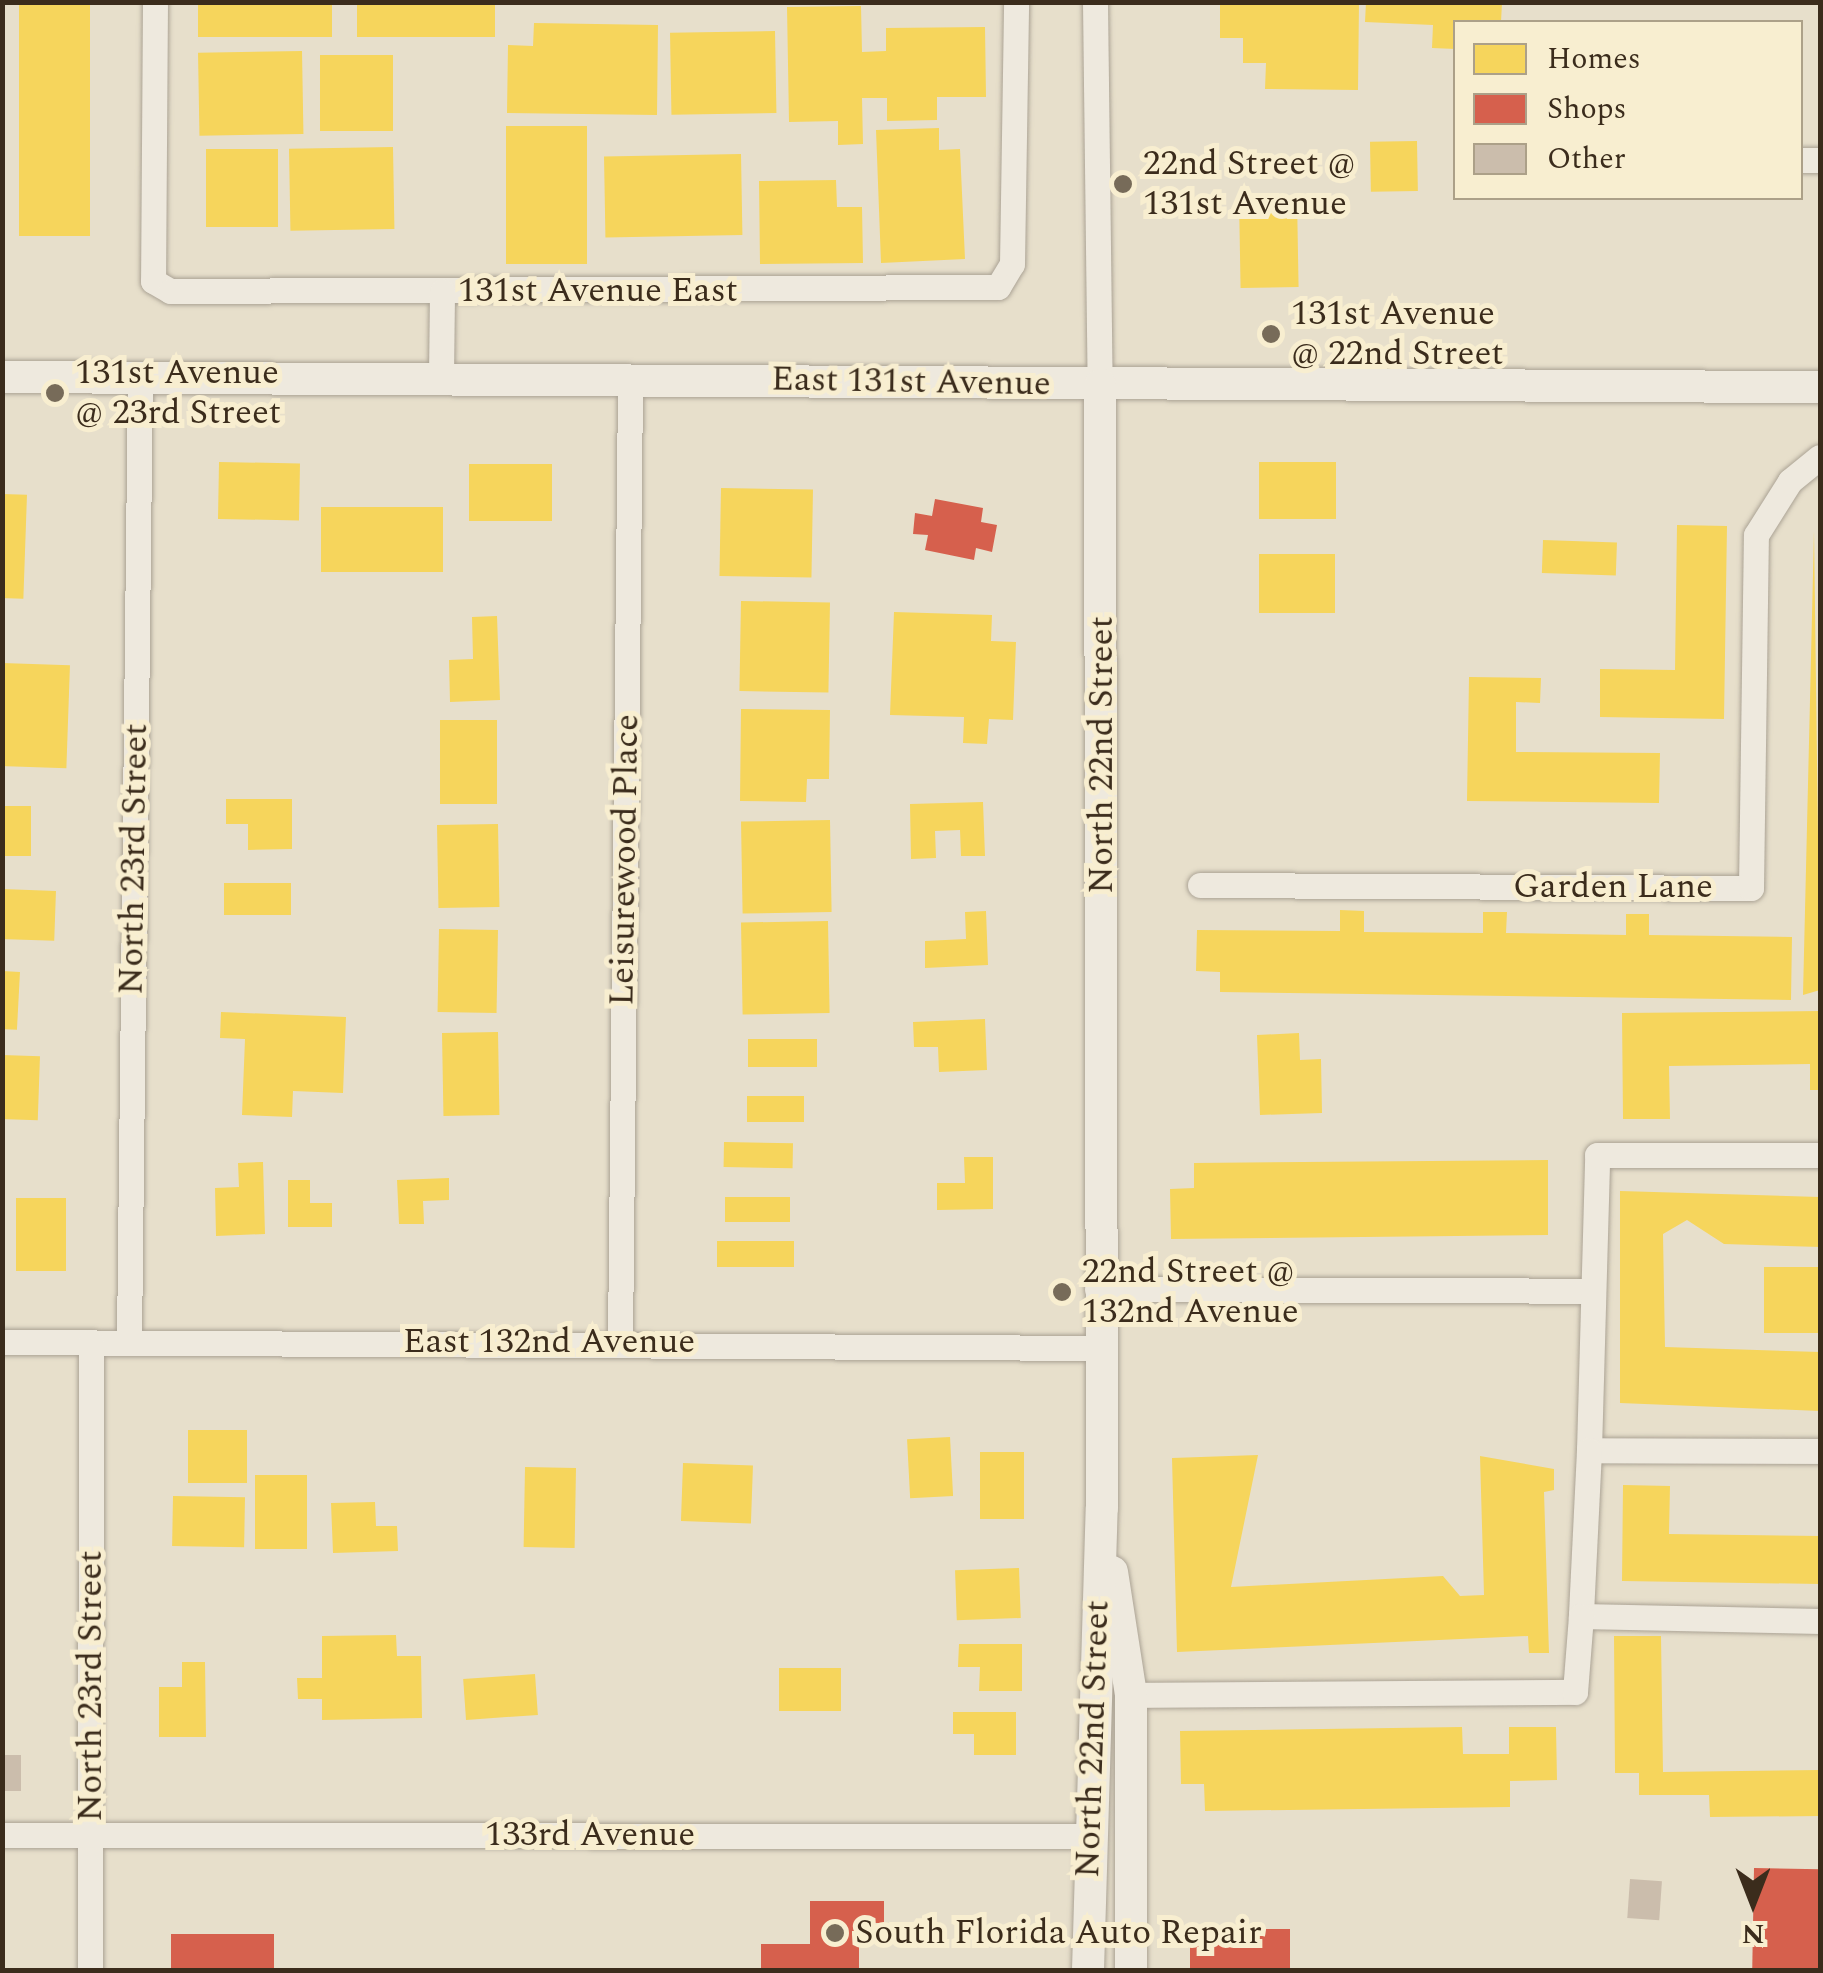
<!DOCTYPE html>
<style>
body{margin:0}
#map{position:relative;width:1823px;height:1973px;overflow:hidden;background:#e7dfcb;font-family:Spectral,serif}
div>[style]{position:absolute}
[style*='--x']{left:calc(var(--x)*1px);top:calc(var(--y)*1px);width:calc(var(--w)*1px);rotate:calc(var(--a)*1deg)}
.homes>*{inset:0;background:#f6d55c;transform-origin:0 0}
.shops>*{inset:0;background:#d6604d;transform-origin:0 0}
.building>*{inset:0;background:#cbbdac;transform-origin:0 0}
.roads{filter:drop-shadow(0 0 2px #aba395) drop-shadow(0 0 2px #aba395)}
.minor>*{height:25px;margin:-12.5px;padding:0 12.5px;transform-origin:12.5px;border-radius:12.5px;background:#eee9de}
.tertiary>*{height:32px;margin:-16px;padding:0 16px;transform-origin:16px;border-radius:16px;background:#eee9de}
.dots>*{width:28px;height:28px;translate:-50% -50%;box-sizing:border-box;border:5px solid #f8eed0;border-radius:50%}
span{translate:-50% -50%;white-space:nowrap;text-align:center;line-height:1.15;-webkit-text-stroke:10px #f8eed0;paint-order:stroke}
.poi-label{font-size:35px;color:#3b2c1c}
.left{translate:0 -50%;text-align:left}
.street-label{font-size:35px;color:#3b2c1c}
.frame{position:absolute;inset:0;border:5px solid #3b2c1c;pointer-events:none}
.legend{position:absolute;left:1453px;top:20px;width:350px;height:180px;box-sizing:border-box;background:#f8eed0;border:2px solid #aca088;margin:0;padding:12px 18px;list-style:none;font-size:30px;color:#3b2c1c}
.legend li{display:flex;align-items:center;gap:20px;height:50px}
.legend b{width:50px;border:2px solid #aca088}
.north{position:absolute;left:1703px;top:1853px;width:100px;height:100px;-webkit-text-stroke:8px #f8eed0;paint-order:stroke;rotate:180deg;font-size:28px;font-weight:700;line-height:40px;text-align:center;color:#3b2c1c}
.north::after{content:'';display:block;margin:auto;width:35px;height:45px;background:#3b2c1c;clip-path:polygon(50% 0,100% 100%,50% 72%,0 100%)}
</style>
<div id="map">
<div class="homes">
<div style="left:19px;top:2px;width:71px;height:234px"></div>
<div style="left:357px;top:2px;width:138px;height:35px"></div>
<div style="clip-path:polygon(1220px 2px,1359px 2px,1358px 90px,1265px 89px,1266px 63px,1243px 63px,1243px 38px,1220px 38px)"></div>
<div style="clip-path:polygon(1366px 2px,1502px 3px,1501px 22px,1456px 22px,1456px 49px,1432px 48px,1433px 25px,1365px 22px)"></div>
<div style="left:198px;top:3px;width:134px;height:34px"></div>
<div style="clip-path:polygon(861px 6px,862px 52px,886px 51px,886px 28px,985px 27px,986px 97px,937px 97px,937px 120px,887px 121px,887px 98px,862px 98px,863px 144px,838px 145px,838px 121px,789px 122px,787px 7px)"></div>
<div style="clip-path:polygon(534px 23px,658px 25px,657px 115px,507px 113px,508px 45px,533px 46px)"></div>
<div style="left:775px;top:31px;width:82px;height:105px;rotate:89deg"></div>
<div style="left:302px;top:51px;width:83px;height:104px;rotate:89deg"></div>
<div style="left:320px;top:55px;width:73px;height:76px"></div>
<div style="left:506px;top:126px;width:81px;height:138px"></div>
<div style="clip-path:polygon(939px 128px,939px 150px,960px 149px,965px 259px,881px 263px,876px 130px)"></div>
<div style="left:1417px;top:141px;width:50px;height:47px;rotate:89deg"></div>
<div style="left:393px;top:147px;width:82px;height:104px;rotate:89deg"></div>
<div style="left:206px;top:149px;width:72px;height:78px"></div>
<div style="left:741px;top:154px;width:81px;height:137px;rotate:89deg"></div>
<div style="clip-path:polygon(836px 180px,837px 207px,862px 207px,863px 263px,760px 264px,759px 181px)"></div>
<div style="left:1297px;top:197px;width:90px;height:58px;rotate:89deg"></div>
<div style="left:219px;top:462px;width:81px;height:57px;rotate:1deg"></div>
<div style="left:1259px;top:462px;width:77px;height:57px"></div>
<div style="left:552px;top:464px;width:57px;height:83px;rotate:90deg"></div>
<div style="left:721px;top:488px;width:92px;height:88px;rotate:1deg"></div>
<div style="left:2px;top:494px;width:25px;height:104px;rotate:2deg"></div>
<div style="left:443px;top:507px;width:65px;height:122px;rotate:90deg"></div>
<div style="clip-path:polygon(1677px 525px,1727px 526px,1724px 719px,1600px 717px,1600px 669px,1675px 670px)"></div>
<div style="clip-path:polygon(1814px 531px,1820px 990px,1803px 995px)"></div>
<div style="left:1543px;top:540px;width:74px;height:33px;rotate:2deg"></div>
<div style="left:1259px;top:554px;width:76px;height:59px"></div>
<div style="left:741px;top:601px;width:89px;height:90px;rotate:1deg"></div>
<div style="clip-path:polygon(894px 612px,992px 615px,991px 641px,1016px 642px,1013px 720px,989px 719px,987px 744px,963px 743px,964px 717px,890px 715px)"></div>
<div style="clip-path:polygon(497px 616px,500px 700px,450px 702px,449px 660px,473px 659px,472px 617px)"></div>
<div style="left:2px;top:663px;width:68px;height:103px;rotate:2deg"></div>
<div style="clip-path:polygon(1469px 677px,1541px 678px,1540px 703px,1516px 702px,1516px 752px,1660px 753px,1659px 803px,1467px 801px)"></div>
<div style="clip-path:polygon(741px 709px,830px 710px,829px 779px,807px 779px,806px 802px,740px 801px)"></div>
<div style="left:440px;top:720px;width:57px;height:84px"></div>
<div style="clip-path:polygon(226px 799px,292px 799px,292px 849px,248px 850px,248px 824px,226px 824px)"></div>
<div style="clip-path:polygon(983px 802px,985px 856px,961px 856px,960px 830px,935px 831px,936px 858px,911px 859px,910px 804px)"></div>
<div style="left:2px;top:806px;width:29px;height:50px"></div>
<div style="left:830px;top:820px;width:92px;height:89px;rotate:89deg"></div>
<div style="left:498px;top:824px;width:83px;height:61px;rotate:89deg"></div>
<div style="left:291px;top:883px;width:32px;height:67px;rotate:90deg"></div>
<div style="left:2px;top:889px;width:54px;height:50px;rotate:2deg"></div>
<div style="clip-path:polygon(1340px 910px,1364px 911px,1364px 932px,1483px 933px,1483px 912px,1507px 912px,1506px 933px,1626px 935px,1626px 914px,1649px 914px,1649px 935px,1792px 937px,1791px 1000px,1220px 992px,1220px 972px,1196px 971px,1197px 930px,1340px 931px)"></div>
<div style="clip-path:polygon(986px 911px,988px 965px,925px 968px,925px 941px,966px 939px,965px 912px)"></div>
<div style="left:828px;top:921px;width:92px;height:87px;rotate:89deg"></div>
<div style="left:439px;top:929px;width:59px;height:83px;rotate:1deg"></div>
<div style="left:2px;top:971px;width:18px;height:58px;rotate:3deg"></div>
<div style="clip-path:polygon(1820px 1011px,1820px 1090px,1810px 1090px,1810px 1064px,1669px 1066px,1670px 1119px,1623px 1119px,1622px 1013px)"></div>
<div style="clip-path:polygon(221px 1012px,346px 1017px,343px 1093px,293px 1091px,292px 1117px,242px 1115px,245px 1039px,220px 1038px)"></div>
<div style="clip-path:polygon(985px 1019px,987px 1070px,939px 1072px,938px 1047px,914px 1047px,913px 1022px)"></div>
<div style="left:498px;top:1032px;width:83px;height:56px;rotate:89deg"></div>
<div style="clip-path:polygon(1299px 1033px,1300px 1060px,1321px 1059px,1322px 1113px,1260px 1115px,1257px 1035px)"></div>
<div style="left:748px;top:1039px;width:69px;height:28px"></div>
<div style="left:2px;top:1055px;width:38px;height:64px;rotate:2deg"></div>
<div style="left:747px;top:1096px;width:57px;height:26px"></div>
<div style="left:724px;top:1142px;width:69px;height:25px;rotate:1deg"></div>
<div style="clip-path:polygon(964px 1157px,993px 1157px,993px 1209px,937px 1210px,937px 1183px,965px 1183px)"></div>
<div style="clip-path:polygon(1548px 1160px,1548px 1235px,1171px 1239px,1170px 1189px,1194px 1188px,1194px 1163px)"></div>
<div style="clip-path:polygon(263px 1162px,265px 1234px,216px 1236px,215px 1188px,239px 1187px,238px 1163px)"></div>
<div style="clip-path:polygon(449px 1178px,449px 1200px,423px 1201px,424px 1224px,399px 1224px,397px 1180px)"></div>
<div style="clip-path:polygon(288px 1180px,310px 1180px,310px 1203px,332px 1203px,332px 1227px,288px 1227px)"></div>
<div style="clip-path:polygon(1620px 1191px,1820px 1197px,1820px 1247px,1724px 1244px,1687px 1220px,1663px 1234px,1665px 1347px,1820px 1352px,1820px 1411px,1620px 1403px)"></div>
<div style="left:790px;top:1197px;width:25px;height:65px;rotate:90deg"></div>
<div style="left:16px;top:1198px;width:50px;height:73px"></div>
<div style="left:794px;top:1241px;width:26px;height:77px;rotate:90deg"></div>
<div style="left:1820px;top:1267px;width:66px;height:56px;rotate:90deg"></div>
<div style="left:188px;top:1430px;width:59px;height:53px"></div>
<div style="left:950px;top:1437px;width:59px;height:43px;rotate:87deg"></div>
<div style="left:1024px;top:1452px;width:67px;height:44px;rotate:90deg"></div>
<div style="clip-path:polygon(1258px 1455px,1231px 1587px,1443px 1576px,1460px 1596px,1484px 1595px,1480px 1456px,1554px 1469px,1554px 1490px,1544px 1492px,1549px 1653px,1529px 1653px,1528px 1636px,1177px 1652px,1172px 1458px)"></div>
<div style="left:683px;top:1463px;width:70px;height:58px;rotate:2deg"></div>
<div style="left:525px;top:1467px;width:51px;height:80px;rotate:1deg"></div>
<div style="left:255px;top:1475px;width:52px;height:74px"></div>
<div style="clip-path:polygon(1623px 1485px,1670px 1486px,1669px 1534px,1820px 1536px,1820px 1584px,1622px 1581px)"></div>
<div style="left:173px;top:1496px;width:72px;height:50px;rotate:1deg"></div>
<div style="clip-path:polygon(375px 1502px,376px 1526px,397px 1526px,398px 1551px,333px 1553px,331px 1503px)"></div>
<div style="left:1019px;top:1568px;width:50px;height:64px;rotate:88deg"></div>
<div style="clip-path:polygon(396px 1635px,397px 1656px,421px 1656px,422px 1718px,322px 1720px,322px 1699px,298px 1699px,297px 1678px,322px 1678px,322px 1636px)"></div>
<div style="clip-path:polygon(1614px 1636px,1661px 1636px,1663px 1772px,1820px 1770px,1820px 1816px,1710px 1817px,1709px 1795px,1639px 1795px,1639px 1773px,1615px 1773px)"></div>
<div style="clip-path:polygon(959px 1644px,1022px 1644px,1022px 1691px,979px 1691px,980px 1667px,958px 1667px)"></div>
<div style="clip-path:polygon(182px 1662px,205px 1662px,206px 1737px,159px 1737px,159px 1687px,182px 1687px)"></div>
<div style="left:779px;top:1668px;width:62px;height:43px"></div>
<div style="left:535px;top:1674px;width:41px;height:72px;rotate:86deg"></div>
<div style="clip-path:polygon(953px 1712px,1016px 1712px,1016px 1755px,974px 1755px,974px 1734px,953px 1734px)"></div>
<div style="clip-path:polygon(1462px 1727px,1463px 1754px,1509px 1754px,1509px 1727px,1556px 1727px,1557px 1780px,1510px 1781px,1510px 1807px,1205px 1811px,1204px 1784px,1181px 1784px,1180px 1731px)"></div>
</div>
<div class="shops">
<div style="clip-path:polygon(935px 499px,983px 508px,981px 522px,997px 525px,992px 552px,976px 548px,974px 560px,925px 550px,928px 535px,913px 534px,915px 513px,932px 516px)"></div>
<div style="left:1754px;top:1868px;width:66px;height:102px;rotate:1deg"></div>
<div style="clip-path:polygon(810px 1901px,884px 1901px,884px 1923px,859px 1923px,859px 1970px,761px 1970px,761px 1944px,810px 1944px)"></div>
<div style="left:1290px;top:1929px;width:41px;height:100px;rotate:90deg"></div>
<div style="left:274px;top:1934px;width:36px;height:103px;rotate:90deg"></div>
</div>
<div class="building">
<div style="left:2px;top:1755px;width:19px;height:36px"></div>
<div style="left:1630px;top:1879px;width:32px;height:39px;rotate:4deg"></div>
</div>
<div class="roads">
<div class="minor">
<div style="--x:155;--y:2;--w:279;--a:90.4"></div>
<div style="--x:153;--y:281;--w:20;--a:30"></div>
<div style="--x:170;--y:291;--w:828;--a:-0.28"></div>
<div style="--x:998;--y:287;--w:27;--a:-59"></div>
<div style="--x:1012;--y:264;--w:262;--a:-89.1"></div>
<div style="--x:1095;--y:2;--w:383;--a:89.3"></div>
<div style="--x:1800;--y:160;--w:20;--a:0"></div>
<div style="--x:441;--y:376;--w:85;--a:-89.3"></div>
<div style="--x:1200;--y:885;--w:551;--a:0.31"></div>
<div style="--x:1751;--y:888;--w:353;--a:-89.2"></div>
<div style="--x:1756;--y:535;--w:64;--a:-57.8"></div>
<div style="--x:1790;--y:481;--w:38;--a:-39"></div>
<div style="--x:1097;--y:1289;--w:496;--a:0.2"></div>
<div style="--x:129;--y:1341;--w:964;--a:-89.35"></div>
<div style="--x:620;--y:1341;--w:962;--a:-89.4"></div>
<div style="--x:2;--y:1342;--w:1093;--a:0.31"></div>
<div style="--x:1589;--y:1450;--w:295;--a:-88.4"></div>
<div style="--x:1597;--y:1155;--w:223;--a:0"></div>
<div style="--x:1820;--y:1451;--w:231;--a:-179.8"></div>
<div style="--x:1589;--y:1450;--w:166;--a:92.8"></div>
<div style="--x:1581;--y:1616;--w:239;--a:1.2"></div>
<div style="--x:1131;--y:1695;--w:444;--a:-0.4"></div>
<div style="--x:1575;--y:1692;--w:76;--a:-85.5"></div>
<div style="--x:2;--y:1835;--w:1087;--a:0.05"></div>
<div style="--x:90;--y:1970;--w:628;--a:-89.91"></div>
</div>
<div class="tertiary">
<div style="--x:2;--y:377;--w:1818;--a:0.32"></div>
<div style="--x:1112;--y:1572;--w:124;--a:81.2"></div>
<div style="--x:1131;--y:1695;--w:275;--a:90"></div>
<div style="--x:1088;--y:1970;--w:462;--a:-88.3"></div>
<div style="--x:1102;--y:1508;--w:1123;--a:-90.1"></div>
</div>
</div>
<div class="dots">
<div style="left:1123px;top:184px;background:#776b59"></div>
<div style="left:1271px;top:334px;background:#776b59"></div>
<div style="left:55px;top:393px;background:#776b59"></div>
<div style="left:1062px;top:1292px;background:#776b59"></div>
<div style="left:835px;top:1933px;background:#776b59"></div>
</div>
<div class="poi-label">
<span class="left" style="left:1143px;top:184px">22nd Street @<br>131st Avenue</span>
<span class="left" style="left:1291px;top:334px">131st Avenue<br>@ 22nd Street</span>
<span class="left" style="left:75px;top:393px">131st Avenue<br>@ 23rd Street</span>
<span class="left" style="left:1082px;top:1292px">22nd Street @<br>132nd Avenue</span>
<span class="left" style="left:855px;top:1933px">South Florida Auto Repair</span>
</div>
<div class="street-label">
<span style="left:598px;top:291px">131st Avenue East</span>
<span style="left:911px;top:382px;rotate:1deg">East 131st Avenue</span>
<span style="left:1102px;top:755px;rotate:-90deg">North 22nd Street</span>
<span style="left:134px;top:859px;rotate:-89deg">North 23rd Street</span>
<span style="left:625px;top:860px;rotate:-89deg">Leisurewood Place</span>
<span style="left:1613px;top:887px">Garden Lane</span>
<span style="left:549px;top:1342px">East 132nd Avenue</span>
<span style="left:91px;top:1686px;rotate:-90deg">North 23rd Street</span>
<span style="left:1093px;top:1739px;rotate:-88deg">North 22nd Street</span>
<span style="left:590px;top:1835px">133rd Avenue</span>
</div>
<div class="frame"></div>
<ul class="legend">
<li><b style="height:28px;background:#f6d55c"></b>Homes</li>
<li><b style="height:28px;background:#d6604d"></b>Shops</li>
<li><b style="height:28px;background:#cbbdac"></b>Other</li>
</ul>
<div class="north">N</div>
</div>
